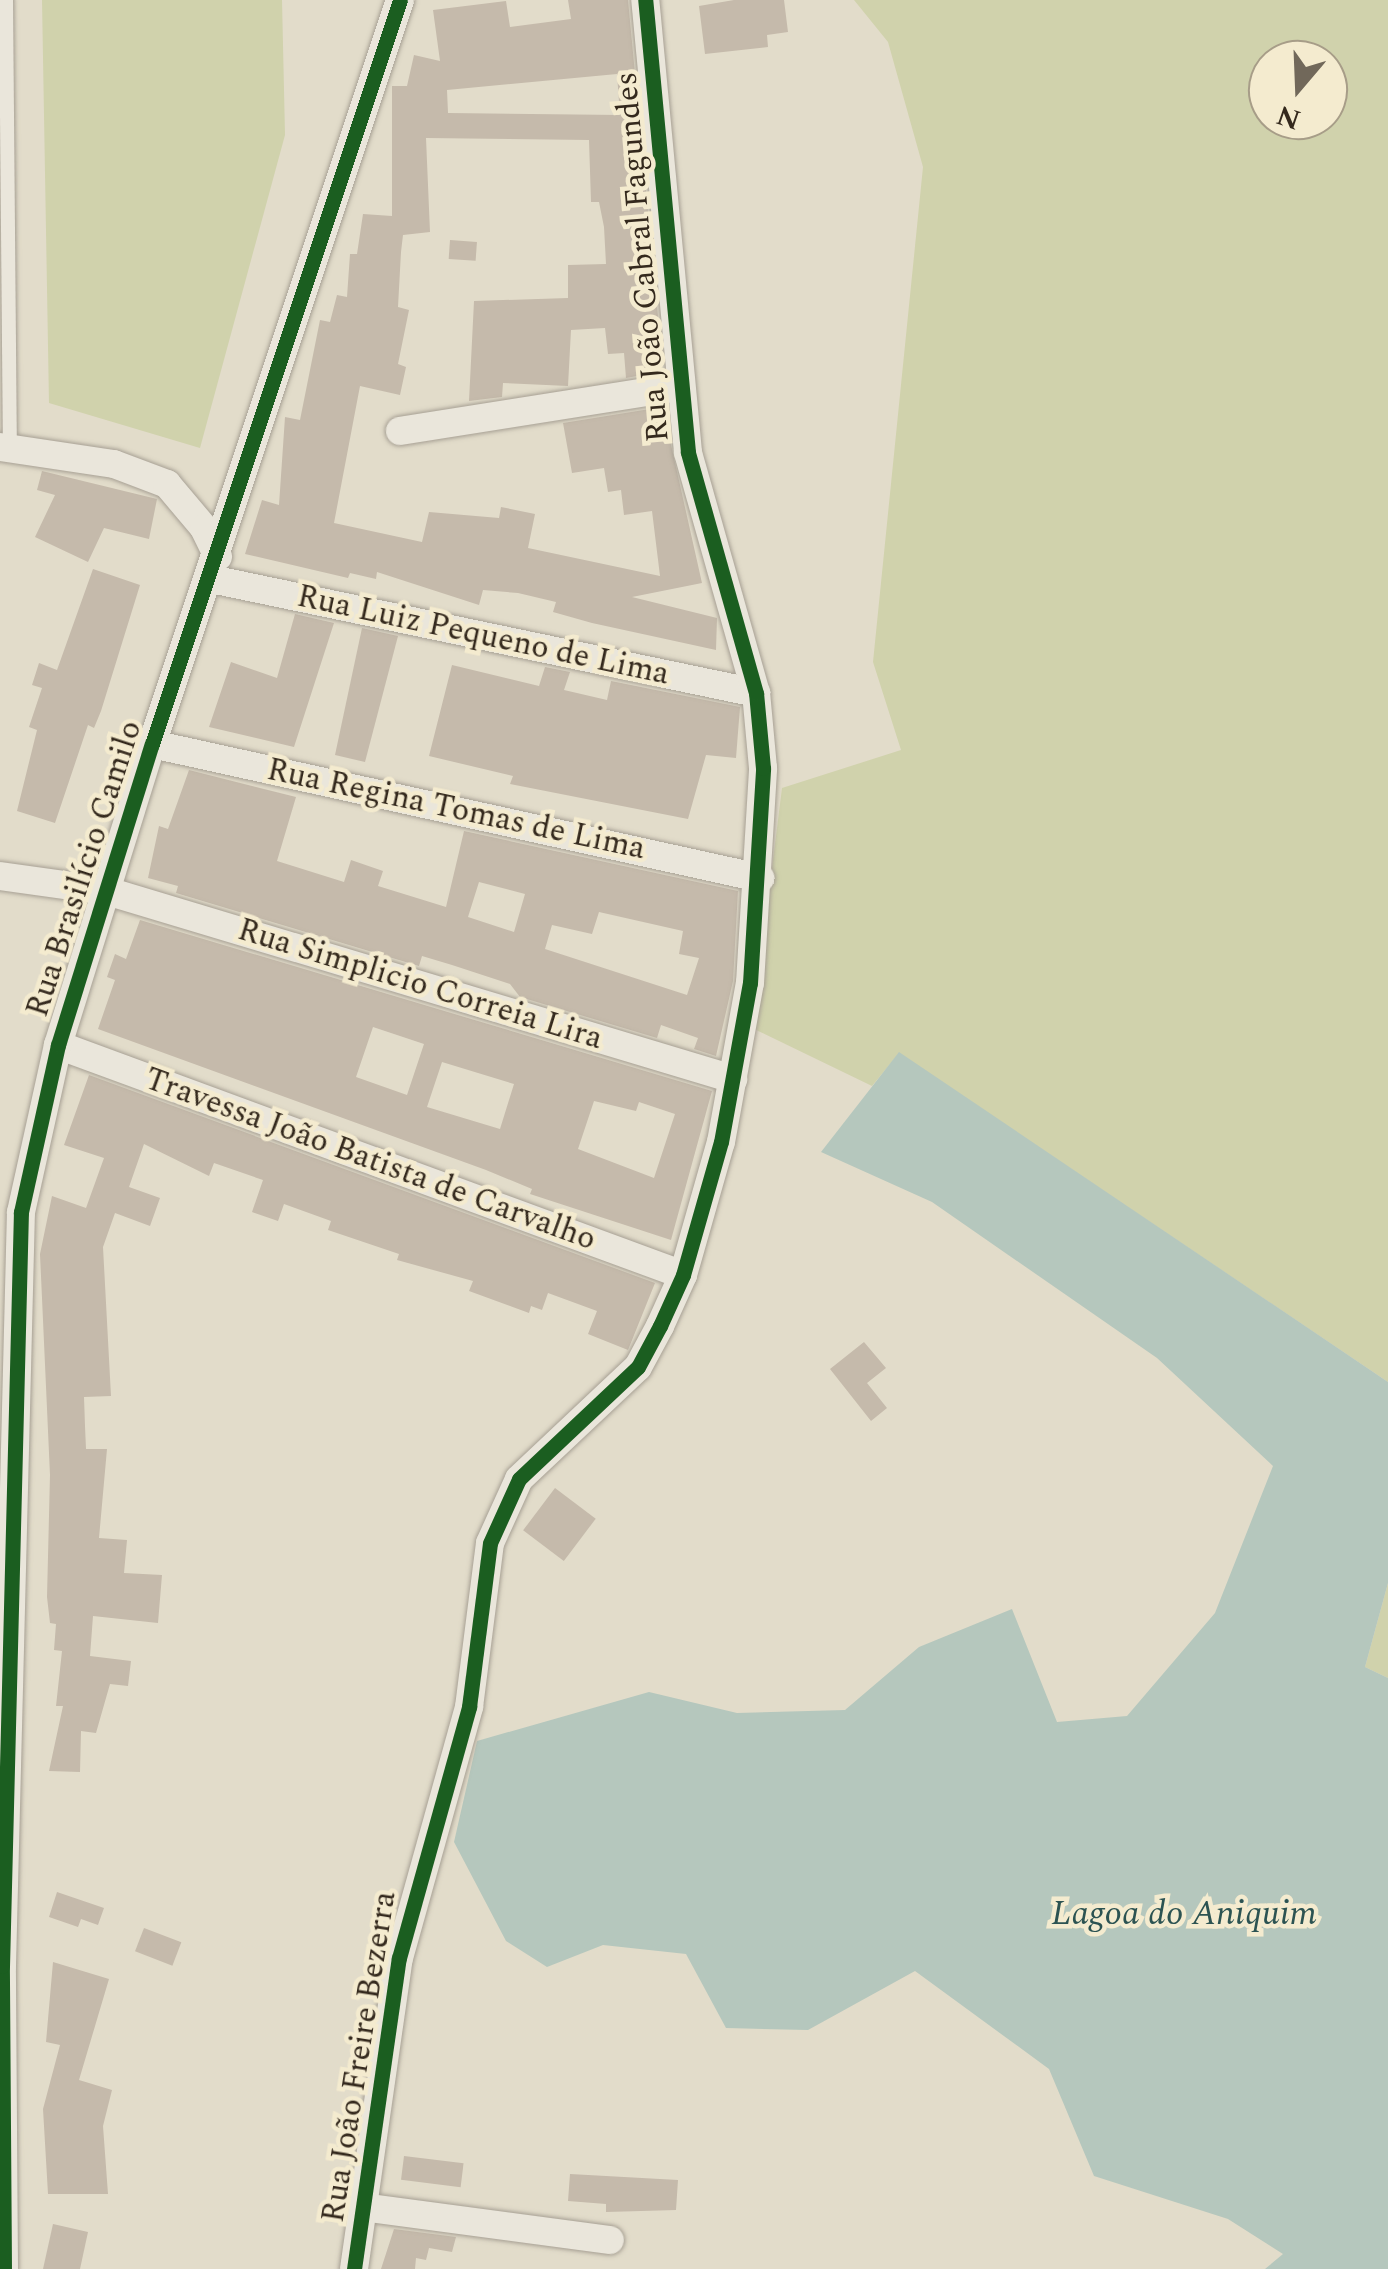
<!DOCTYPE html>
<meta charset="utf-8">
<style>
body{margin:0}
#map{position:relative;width:1388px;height:2269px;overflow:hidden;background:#e2dcca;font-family:Spectral,serif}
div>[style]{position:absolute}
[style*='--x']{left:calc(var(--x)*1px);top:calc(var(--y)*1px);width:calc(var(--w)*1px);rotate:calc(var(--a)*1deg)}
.green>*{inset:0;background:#d0d2ac}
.water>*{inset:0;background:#b5c7bd}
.building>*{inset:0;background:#c5baab;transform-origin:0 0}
.roads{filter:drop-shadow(0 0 2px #a7a094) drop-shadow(0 0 2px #a7a094)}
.service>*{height:14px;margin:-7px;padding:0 7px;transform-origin:7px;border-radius:7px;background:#eae6db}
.minor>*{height:28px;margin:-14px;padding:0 14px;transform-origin:14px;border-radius:14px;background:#eae6db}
.cycleway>*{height:15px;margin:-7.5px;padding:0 7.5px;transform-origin:7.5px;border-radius:7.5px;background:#1b5e20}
span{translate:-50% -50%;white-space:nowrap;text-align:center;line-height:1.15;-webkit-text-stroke:9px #f4ebcf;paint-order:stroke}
.street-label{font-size:32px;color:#34291d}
.water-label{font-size:35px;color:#2c5352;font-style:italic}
.north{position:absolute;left:1248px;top:40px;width:100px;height:100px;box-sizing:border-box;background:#f4ebcf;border:2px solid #a79d88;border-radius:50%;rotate:199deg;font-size:28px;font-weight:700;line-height:40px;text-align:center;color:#34291d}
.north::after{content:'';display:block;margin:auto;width:35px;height:45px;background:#71685a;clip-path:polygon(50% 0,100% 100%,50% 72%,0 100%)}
</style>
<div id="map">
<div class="green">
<div style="clip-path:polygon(42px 0,282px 0,285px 135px,200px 448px,49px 403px)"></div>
<div style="clip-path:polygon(evenodd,854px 0,1388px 0,1388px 1382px,899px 1053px,872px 1086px,752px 1028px,782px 788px,901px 750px,873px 662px,923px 167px,888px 42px,854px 0,1268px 60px,1328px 60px,1328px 120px,1268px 120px,1268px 60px)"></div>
<div style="clip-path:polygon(1388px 1583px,1388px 1678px,1365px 1667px)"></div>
</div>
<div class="water">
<div style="clip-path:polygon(899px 1052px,1388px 1382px,1388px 1583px,1365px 1667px,1388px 1678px,1388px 2269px,1265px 2269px,1283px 2254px,1228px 2219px,1094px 2176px,1049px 2069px,915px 1971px,808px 2030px,726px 2028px,686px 1954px,603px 1945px,547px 1967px,506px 1941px,454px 1842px,477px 1741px,649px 1692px,737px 1713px,845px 1710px,919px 1647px,1012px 1609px,1057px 1722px,1127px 1716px,1215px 1613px,1273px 1466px,1157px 1358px,932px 1202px,821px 1152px)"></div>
</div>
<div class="building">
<div style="clip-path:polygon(evenodd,568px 0,628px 0,661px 348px,651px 349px,653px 373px,626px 378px,624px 353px,608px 354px,605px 328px,571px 330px,568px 386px,503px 383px,502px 397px,469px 401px,474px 301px,568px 298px,568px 265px,606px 264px,604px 227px,599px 202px,591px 202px,589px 140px,426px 138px,430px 232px,403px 235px,401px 252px,398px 307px,409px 310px,398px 364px,406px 367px,400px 395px,360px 386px,334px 523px,422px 542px,429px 512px,499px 518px,501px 507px,535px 514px,528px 548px,660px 576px,652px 511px,624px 515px,621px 490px,608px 492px,604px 468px,572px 473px,563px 423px,656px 408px,662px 437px,669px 436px,702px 583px,632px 597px,717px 618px,716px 650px,592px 623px,553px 612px,556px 602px,518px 593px,483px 590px,479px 605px,377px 572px,376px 579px,350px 573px,348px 578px,245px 554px,262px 500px,279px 505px,285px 417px,300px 420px,320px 320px,330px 322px,337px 295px,347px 297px,350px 254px,357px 254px,363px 214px,392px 216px,392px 86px,407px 86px,414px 55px,440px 61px,433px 10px,506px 1px,510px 27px,571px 19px,568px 0,617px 74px,620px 115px,448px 113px,447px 90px,617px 74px)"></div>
<div style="clip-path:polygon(734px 0,784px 0,788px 32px,767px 35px,768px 47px,705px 54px,699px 6px)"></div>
<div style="left:450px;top:240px;width:27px;height:19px;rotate:4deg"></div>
<div style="clip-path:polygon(42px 471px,157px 499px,149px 539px,104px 528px,88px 562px,35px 537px,55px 495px,37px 490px)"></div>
<div style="clip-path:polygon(93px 569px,140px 585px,101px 711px,94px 728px,88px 725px,55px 823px,17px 811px,37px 730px,29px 727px,42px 688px,32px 685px,39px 663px,57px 670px)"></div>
<div style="clip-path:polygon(295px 614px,334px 623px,294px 747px,209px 727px,231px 662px,277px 678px)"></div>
<div style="clip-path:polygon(362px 628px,398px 636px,365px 762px,335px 755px)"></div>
<div style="clip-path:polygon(452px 665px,539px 686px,545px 667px,570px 672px,564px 690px,607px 700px,611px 681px,740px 707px,736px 758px,706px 755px,688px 819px,510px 784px,513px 776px,429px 756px)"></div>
<div style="clip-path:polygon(evenodd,189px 770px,296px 797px,277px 861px,344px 882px,351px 860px,383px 871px,378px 886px,446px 907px,464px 831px,738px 891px,733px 981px,716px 1056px,694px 1049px,698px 1038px,661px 1025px,657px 1038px,520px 997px,510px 984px,452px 965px,422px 956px,419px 966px,176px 893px,178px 886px,148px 878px,159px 826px,168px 829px,189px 770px,479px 882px,525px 894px,514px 932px,468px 917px,479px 882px,189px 770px,599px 912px,683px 931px,679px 954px,699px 958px,687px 995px,545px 949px,552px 925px,592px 934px,599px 912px)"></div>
<div style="clip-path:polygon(evenodd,140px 920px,712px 1091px,671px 1240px,530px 1194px,532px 1189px,486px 1170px,98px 1029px,115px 980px,107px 977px,115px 954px,126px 959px,140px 920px,373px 1027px,424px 1044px,407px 1095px,356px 1077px,373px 1027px,140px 920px,442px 1062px,514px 1084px,500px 1129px,427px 1107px,442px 1062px,140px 920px,594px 1101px,636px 1111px,639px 1102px,675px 1114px,654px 1178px,578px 1149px,594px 1101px)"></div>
<div style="clip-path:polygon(89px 1075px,655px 1283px,628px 1350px,588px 1334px,597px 1311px,548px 1293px,542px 1310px,531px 1306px,529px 1313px,469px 1291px,473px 1281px,397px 1260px,399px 1254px,328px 1230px,331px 1221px,284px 1204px,278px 1221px,252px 1212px,263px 1180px,214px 1163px,209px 1176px,144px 1144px,129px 1187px,160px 1198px,150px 1226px,115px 1213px,103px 1247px,111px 1396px,84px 1397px,85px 1426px,86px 1449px,107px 1449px,99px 1538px,127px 1540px,124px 1573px,162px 1575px,158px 1623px,93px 1616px,90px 1656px,131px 1661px,128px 1686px,110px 1684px,96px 1733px,81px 1731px,80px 1772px,49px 1771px,63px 1706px,56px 1706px,62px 1651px,54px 1650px,56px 1624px,50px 1623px,47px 1597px,50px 1475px,40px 1254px,52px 1196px,86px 1208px,104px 1158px,64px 1145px)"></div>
<div style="clip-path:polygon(864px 1342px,886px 1368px,867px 1383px,887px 1408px,871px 1421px,830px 1369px)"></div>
<div style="left:555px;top:1488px;width:51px;height:53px;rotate:37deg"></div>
<div style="clip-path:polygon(57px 1892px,104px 1908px,98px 1925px,81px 1919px,78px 1927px,49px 1917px)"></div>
<div style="left:144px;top:1928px;width:40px;height:25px;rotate:21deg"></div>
<div style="clip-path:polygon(53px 1962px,109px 1979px,79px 2080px,112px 2090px,103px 2126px,108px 2194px,48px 2194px,43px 2109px,60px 2045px,46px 2042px)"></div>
<div style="left:404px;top:2156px;width:60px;height:24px;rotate:7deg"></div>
<div style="clip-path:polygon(570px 2174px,678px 2180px,676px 2210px,606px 2212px,606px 2204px,568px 2201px)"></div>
<div style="clip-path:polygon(53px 2224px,88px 2232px,80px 2269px,43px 2269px)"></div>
<div style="clip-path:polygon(394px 2229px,456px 2237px,452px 2252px,429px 2248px,426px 2260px,416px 2258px,415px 2269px,381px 2269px)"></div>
</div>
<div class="roads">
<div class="service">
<div style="--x:6;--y:0;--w:446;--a:89.5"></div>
</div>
<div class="minor">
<div style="--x:400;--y:431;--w:281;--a:-9"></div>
<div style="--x:0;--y:447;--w:115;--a:8.5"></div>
<div style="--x:114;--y:464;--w:57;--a:20.7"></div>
<div style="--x:167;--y:484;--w:57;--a:49.9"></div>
<div style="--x:204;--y:528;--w:32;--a:64"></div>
<div style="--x:211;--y:579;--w:557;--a:11.81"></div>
<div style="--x:152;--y:744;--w:623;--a:12.43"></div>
<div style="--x:0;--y:876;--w:108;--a:8"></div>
<div style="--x:107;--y:891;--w:654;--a:16.72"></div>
<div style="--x:58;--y:1045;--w:666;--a:20.2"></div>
<div style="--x:362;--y:2207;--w:250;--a:7.6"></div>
<div style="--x:4;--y:2269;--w:303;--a:-90.4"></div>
<div style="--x:2;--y:1966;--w:754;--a:-88.56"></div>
<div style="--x:21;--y:1212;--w:171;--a:-77.5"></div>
<div style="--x:58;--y:1045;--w:315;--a:-72.7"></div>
<div style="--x:152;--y:744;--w:784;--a:-71.57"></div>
<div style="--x:354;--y:2269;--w:314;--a:-81.8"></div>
<div style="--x:399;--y:1958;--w:261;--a:-74.4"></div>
<div style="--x:469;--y:1707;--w:165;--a:-82.7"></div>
<div style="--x:490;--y:1543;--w:70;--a:-65.6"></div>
<div style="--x:519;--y:1479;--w:163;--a:-43.3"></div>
<div style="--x:638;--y:1367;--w:47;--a:-61.8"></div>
<div style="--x:660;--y:1326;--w:56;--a:-65.7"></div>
<div style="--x:683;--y:1275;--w:138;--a:-74.1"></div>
<div style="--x:721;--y:1142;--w:162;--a:-79.7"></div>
<div style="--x:750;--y:983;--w:215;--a:-86.5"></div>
<div style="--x:763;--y:768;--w:75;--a:-95.3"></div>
<div style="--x:756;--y:693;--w:250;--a:-105.8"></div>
<div style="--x:688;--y:452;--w:454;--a:-95.4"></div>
</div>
</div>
<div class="cycleway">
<div style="--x:4;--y:2269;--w:303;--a:-90.4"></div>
<div style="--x:2;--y:1966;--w:754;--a:-88.56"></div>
<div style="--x:21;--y:1212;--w:171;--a:-77.5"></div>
<div style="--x:58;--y:1045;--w:315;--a:-72.7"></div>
<div style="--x:152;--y:744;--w:784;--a:-71.57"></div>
<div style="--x:354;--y:2269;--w:314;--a:-81.8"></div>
<div style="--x:399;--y:1958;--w:261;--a:-74.4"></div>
<div style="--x:469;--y:1707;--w:165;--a:-82.7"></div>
<div style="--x:490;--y:1543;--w:70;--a:-65.6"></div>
<div style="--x:519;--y:1479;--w:163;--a:-43.3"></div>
<div style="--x:638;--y:1367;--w:47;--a:-61.8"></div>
<div style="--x:660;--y:1326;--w:56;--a:-65.7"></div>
<div style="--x:683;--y:1275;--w:138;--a:-74.1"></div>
<div style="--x:721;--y:1142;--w:162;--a:-79.7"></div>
<div style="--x:750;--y:983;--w:215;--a:-86.5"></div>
<div style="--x:763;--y:768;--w:75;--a:-95.3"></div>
<div style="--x:756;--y:693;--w:250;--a:-105.8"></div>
<div style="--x:688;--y:452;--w:454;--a:-95.4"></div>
</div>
<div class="street-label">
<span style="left:643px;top:257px;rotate:-95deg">Rua João Cabral Fagundes</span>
<span style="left:483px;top:636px;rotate:12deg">Rua Luiz Pequeno de Lima</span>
<span style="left:456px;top:810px;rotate:12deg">Rua Regina Tomas de Lima</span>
<span style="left:85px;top:869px;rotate:-72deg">Rua Brasilício Camilo</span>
<span style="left:420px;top:985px;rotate:17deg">Rua Simplicio Correia Lira</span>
<span style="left:370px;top:1160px;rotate:20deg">Travessa João Batista de Carvalho</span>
<span style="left:360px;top:2057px;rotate:-81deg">Rua João Freire Bezerra</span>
</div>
<div class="water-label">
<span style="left:1184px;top:1914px">Lagoa do Aniquim</span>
</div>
<div class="north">N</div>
</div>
